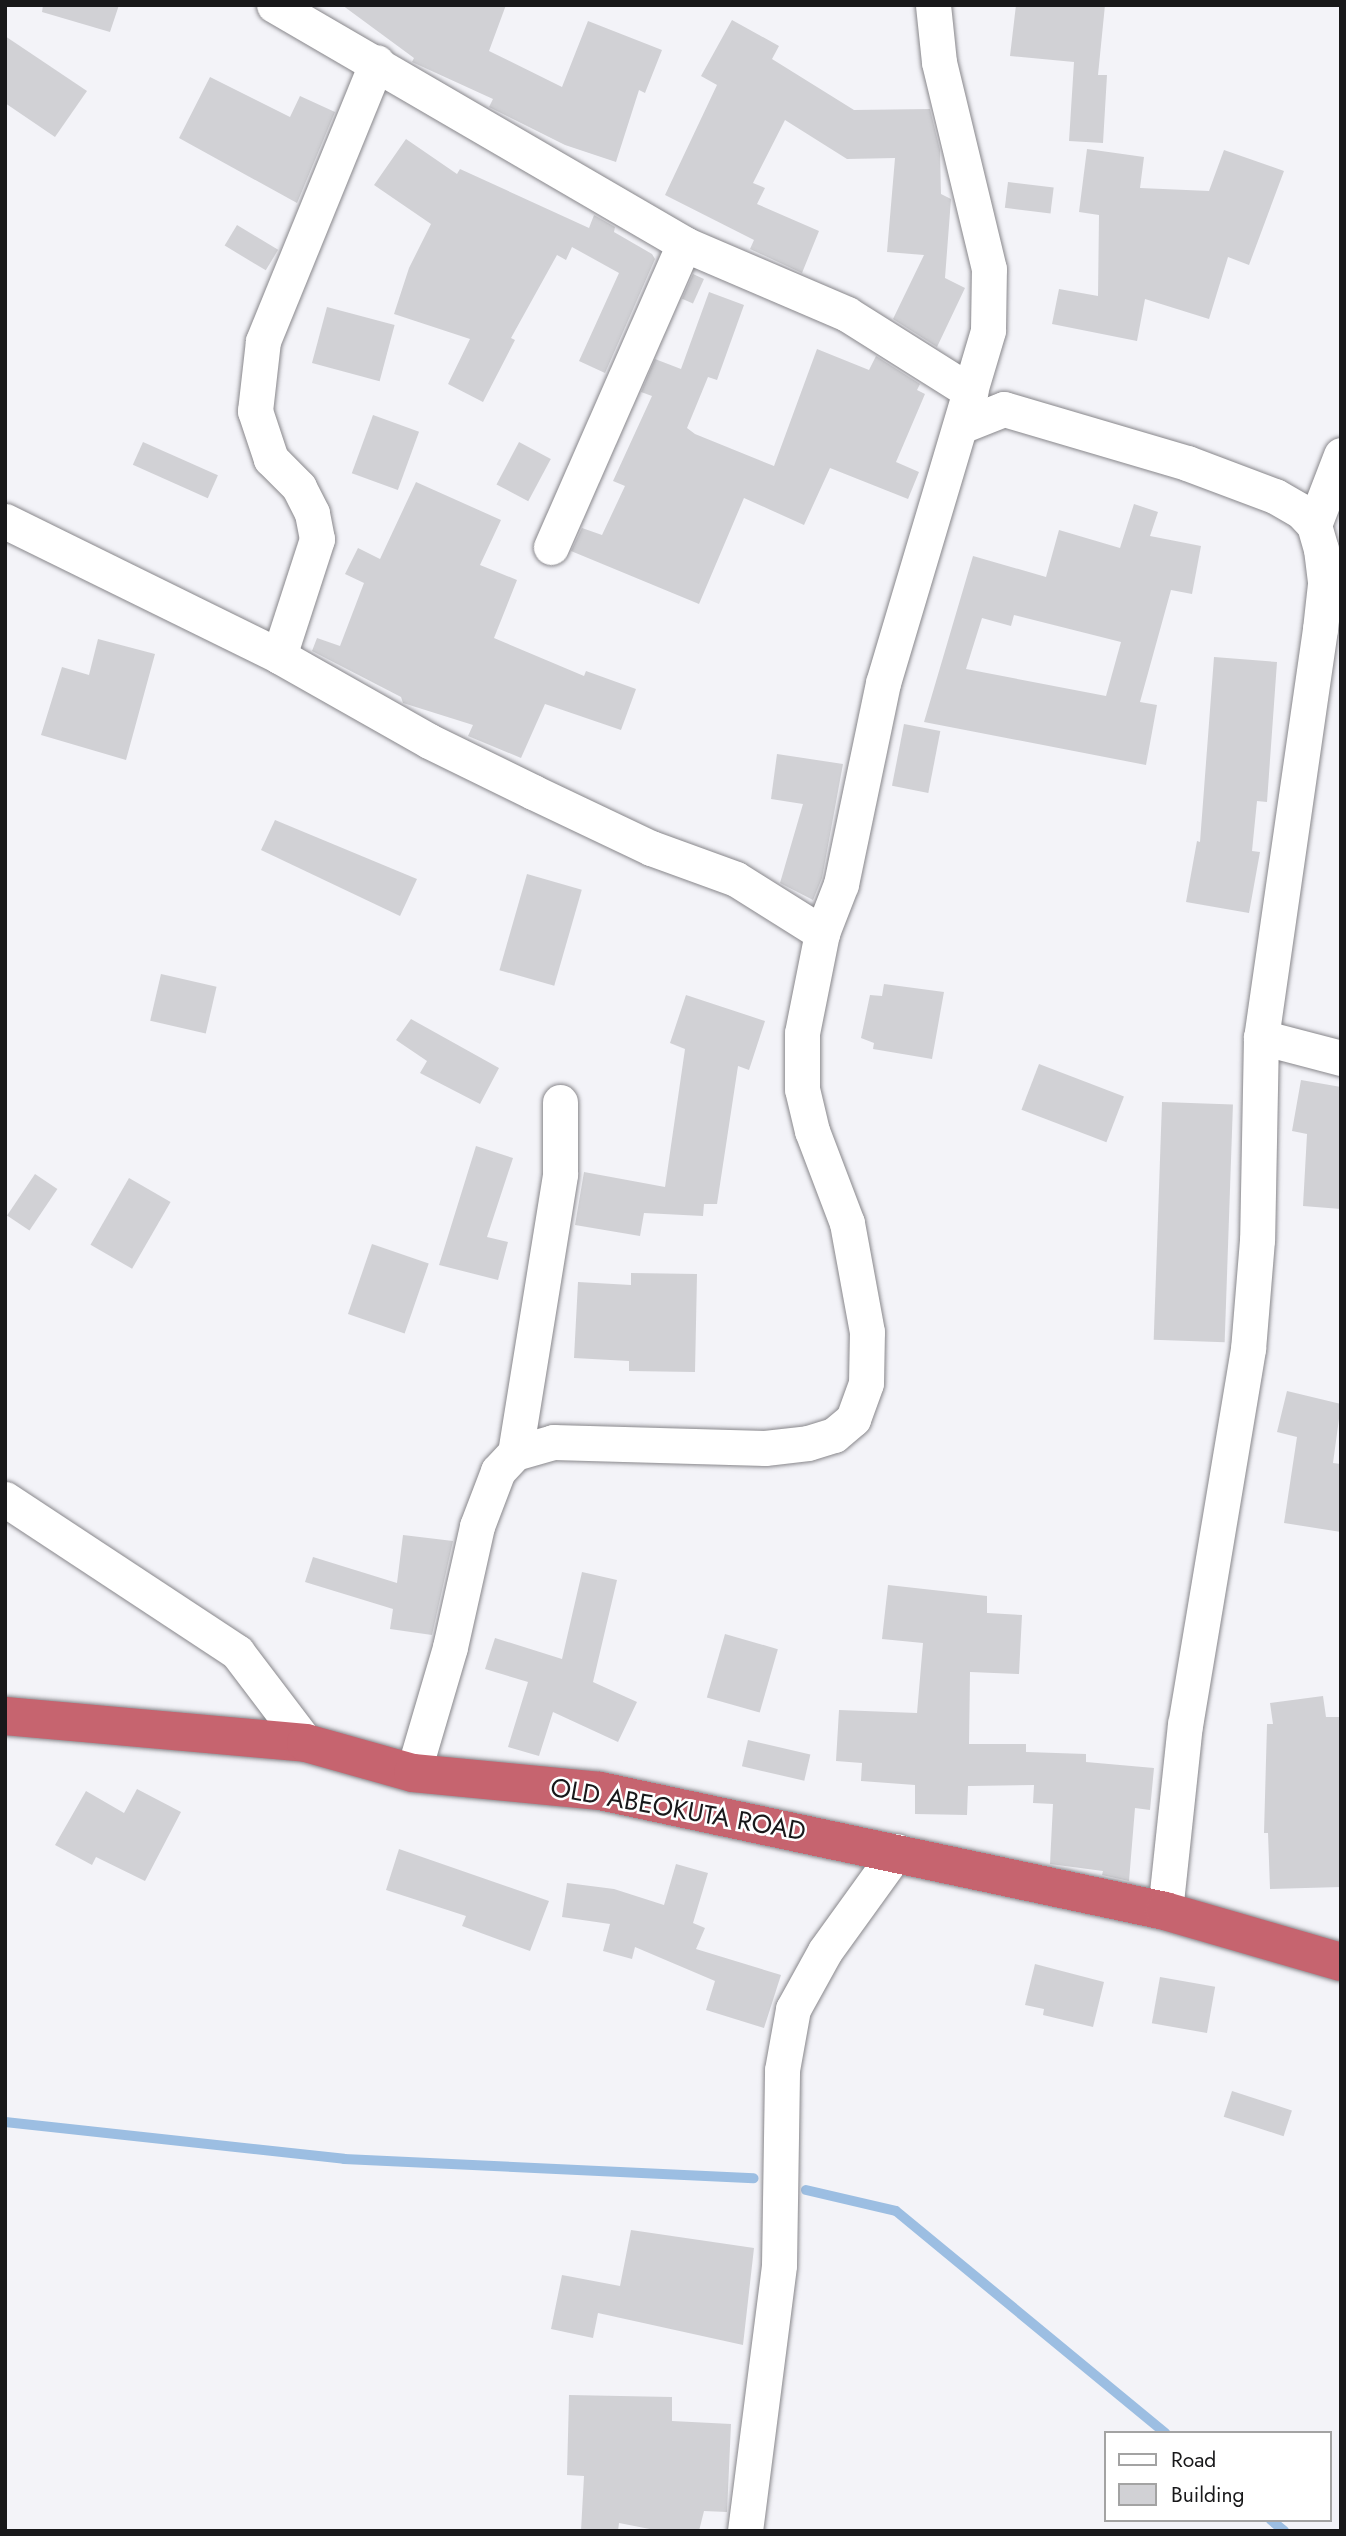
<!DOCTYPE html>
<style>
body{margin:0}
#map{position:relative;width:1346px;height:2536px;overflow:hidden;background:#f3f3f8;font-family:Jost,sans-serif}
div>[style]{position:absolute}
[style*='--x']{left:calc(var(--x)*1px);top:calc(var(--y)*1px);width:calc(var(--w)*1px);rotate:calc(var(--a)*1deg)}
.stream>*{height:10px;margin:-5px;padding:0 5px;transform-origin:5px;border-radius:5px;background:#9cbee2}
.building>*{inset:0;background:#d1d1d5;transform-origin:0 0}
.roads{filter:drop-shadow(0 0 2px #88878b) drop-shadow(0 0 2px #88878b)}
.street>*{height:35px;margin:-17.5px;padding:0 17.5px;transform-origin:17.5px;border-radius:17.5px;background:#fff}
.highway>*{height:38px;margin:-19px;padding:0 19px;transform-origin:19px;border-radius:19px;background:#c6646f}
span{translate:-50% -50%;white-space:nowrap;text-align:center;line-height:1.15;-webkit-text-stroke:5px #fff;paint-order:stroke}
.street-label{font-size:26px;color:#18181a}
.frame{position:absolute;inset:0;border:7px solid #18181a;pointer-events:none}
.legend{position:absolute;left:1104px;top:2431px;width:228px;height:91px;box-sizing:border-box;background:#fff;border:2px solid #a3a3a3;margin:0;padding:9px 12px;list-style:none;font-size:21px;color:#18181a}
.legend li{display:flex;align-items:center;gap:14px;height:35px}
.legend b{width:35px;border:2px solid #a3a3a3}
</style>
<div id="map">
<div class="stream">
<div style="--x:5;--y:2122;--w:341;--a:6.2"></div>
<div style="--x:344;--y:2159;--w:410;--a:2.7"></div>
<div style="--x:806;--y:2190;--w:92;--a:13.1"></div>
<div style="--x:896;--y:2211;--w:349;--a:39.5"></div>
<div style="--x:1271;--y:2520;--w:17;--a:40"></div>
</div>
<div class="building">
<div style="clip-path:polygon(43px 5px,119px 5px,110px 32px,42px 12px)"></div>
<div style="clip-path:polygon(342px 5px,506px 5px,489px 51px,562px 87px,588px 21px,662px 50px,645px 93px,639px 90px,616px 162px,565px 145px,489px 107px,493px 99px,412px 62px,414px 58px)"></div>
<div style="clip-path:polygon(1016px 5px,1105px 5px,1098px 75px,1107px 75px,1103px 143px,1069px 141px,1074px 62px,1010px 56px)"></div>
<div style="clip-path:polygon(732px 20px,779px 46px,772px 59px,854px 110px,930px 109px,940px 150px,941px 194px,951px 199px,945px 278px,965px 288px,937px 347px,893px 319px,924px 255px,887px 252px,895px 158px,847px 159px,785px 120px,753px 183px,765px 188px,757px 204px,819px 231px,802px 273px,750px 249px,754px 240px,665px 195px,717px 85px,701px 76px)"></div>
<div style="clip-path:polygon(5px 36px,87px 91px,55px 137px,5px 103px)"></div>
<div style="clip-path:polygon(210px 77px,290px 117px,300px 96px,335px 112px,297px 203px,179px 138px)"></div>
<div style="clip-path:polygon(406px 139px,457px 174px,460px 169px,589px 228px,594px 215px,615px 227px,614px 232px,652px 254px,655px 259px,605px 373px,579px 361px,619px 273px,572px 247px,566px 260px,557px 255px,511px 338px,515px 340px,483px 402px,448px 384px,470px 339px,394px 314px,409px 268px,431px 224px,374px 185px)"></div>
<div style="clip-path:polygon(1087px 149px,1144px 157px,1140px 188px,1209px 191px,1224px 150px,1284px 171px,1249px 265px,1228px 257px,1209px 319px,1145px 299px,1137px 341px,1052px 324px,1059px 289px,1098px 296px,1099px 215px,1079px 212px)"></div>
<div style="left:1008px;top:182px;width:46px;height:26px;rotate:7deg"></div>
<div style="left:237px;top:225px;width:48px;height:24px;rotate:31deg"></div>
<div style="left:693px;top:274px;width:12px;height:27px;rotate:24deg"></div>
<div style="clip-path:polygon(709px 292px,744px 305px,717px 380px,708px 377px,687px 428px,695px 434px,774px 466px,817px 349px,869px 370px,876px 356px,920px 384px,917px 390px,925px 394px,896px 462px,919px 472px,908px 499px,830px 468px,804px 525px,744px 498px,699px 604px,571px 551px,582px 528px,602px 535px,625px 486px,613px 481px,652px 396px,641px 392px,655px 359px,681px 369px)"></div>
<div style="left:327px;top:307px;width:70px;height:58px;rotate:15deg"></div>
<div style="left:373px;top:415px;width:49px;height:62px;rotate:20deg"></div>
<div style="left:143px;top:442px;width:82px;height:25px;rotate:24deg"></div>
<div style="left:519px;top:442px;width:36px;height:48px;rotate:28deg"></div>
<div style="clip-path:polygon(416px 482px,501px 520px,480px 565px,517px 580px,494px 638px,584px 676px,586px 671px,636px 689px,621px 730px,545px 704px,521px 758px,468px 736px,473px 725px,403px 703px,401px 697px,312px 651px,317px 638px,340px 646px,364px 583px,345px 574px,358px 548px,380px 559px)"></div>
<div style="clip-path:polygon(evenodd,1134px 504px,1158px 512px,1150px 536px,1201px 546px,1192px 594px,1171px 590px,1140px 702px,1157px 705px,1146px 765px,924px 722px,973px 556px,1046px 577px,1059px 530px,1120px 548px,1134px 504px,1014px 615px,1121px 642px,1106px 696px,966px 669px,982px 618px,1011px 626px,1014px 615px)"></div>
<div style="clip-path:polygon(98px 639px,155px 654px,126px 760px,41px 735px,62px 667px,89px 675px)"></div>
<div style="clip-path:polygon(1214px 657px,1277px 662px,1267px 802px,1257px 801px,1252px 851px,1260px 852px,1249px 913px,1186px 902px,1197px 841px,1200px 842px)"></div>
<div style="left:904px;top:724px;width:37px;height:63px;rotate:11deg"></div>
<div style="clip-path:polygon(777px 754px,843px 764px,822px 878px,813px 900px,780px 883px,803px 804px,771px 799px)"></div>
<div style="clip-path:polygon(275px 820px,417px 879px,400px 916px,261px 850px)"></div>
<div style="left:527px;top:874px;width:57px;height:100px;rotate:16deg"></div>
<div style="left:161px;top:974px;width:57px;height:48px;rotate:13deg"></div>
<div style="clip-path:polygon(884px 984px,944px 992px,932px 1059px,873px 1049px,874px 1043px,861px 1038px,870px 995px,882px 996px)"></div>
<div style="clip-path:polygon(686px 995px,765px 1021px,749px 1070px,738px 1066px,717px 1204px,704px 1204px,703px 1216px,644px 1213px,640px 1236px,575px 1225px,584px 1172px,665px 1187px,685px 1049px,670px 1043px)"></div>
<div style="clip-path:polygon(411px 1019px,499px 1068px,480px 1104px,420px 1073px,427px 1061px,396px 1040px)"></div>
<div style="left:1039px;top:1064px;width:91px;height:49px;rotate:21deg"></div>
<div style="clip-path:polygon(1301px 1080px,1341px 1087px,1341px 1209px,1303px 1206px,1307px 1134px,1292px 1131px)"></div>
<div style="left:1162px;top:1102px;width:71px;height:238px;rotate:2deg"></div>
<div style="clip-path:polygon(476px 1146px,513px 1158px,487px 1237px,508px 1242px,498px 1280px,439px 1265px)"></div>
<div style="left:35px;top:1174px;width:27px;height:50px;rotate:34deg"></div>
<div style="left:129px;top:1178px;width:48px;height:77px;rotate:30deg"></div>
<div style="left:372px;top:1244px;width:60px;height:74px;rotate:19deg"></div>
<div style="clip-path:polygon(631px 1273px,697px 1274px,695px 1372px,629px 1371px,629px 1361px,574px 1358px,578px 1282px,631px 1285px)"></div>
<div style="clip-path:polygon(1287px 1391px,1341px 1404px,1333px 1463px,1341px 1464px,1341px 1532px,1284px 1523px,1297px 1437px,1277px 1432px)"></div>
<div style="clip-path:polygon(403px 1535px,453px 1541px,432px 1635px,390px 1629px,393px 1609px,305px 1582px,313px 1557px,397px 1583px)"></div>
<div style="clip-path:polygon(582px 1572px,617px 1580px,593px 1682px,637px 1702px,618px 1742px,553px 1712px,539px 1756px,508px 1747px,528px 1682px,485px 1669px,495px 1638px,562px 1659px)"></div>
<div style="clip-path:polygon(888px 1585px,987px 1596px,987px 1613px,1022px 1615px,1019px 1674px,970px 1672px,969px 1744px,1026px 1744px,1026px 1752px,1086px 1754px,1086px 1762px,1154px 1768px,1150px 1810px,1135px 1808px,1129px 1881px,1102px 1875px,1103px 1871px,1050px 1864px,1053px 1804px,1033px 1803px,1034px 1785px,968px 1786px,967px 1815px,915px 1814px,915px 1785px,861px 1781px,862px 1763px,836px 1761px,839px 1710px,917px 1713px,923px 1643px,882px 1639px)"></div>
<div style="left:725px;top:1634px;width:55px;height:66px;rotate:16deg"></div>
<div style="clip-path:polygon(1323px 1696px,1326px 1717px,1341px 1717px,1341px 1887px,1270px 1889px,1268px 1833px,1264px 1833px,1267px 1724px,1273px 1724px,1270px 1703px)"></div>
<div style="left:748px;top:1740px;width:64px;height:27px;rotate:13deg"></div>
<div style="clip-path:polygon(137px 1789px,181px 1812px,145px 1881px,96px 1857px,92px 1865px,55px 1845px,86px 1791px,124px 1813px)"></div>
<div style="clip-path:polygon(399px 1849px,549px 1901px,530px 1951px,462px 1926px,466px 1916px,386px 1890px)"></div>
<div style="clip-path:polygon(676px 1864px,708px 1873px,693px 1923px,705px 1928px,696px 1949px,781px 1975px,764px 2028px,706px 2010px,715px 1981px,635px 1947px,632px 1959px,603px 1951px,610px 1924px,562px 1917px,567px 1883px,614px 1889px,664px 1905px)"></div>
<div style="clip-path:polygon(1035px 1964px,1104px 1982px,1093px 2027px,1043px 2015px,1044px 2009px,1025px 2005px)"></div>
<div style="left:1160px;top:1977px;width:56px;height:47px;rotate:10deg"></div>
<div style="left:1232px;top:2091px;width:63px;height:27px;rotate:18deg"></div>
<div style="clip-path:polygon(631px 2230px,754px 2248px,743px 2345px,598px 2313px,593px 2338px,551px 2329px,562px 2275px,620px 2286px)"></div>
<div style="clip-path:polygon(569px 2395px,672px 2397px,672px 2421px,731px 2424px,727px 2512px,704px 2511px,699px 2531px,660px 2531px,619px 2523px,618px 2531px,581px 2531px,584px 2476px,567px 2475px)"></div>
</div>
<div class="roads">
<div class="street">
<div style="--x:274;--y:5;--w:475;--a:30.2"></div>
<div style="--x:684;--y:244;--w:177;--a:23.2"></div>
<div style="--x:847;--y:314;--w:146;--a:32.2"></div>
<div style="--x:961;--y:426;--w:46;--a:-21.6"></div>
<div style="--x:1004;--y:409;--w:191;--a:16.4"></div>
<div style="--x:1187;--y:463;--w:94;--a:20.6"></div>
<div style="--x:1275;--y:496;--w:30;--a:30"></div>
<div style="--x:1301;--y:511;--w:19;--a:47"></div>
<div style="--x:1314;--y:525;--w:25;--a:74"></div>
<div style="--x:1321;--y:549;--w:35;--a:83"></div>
<div style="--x:1325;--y:584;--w:45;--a:96.3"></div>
<div style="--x:1320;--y:629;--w:412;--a:98.2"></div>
<div style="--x:1261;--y:1037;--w:203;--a:91.1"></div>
<div style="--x:1257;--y:1240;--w:109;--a:94.7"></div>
<div style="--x:1248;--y:1349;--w:380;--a:99.5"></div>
<div style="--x:1185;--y:1724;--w:188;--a:96.1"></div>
<div style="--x:5;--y:521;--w:305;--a:26.2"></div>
<div style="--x:279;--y:656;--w:172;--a:29.5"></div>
<div style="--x:429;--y:741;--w:116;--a:26.1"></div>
<div style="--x:533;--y:792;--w:131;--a:25.4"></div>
<div style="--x:651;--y:848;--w:90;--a:20"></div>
<div style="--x:736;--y:879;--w:102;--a:32.1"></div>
<div style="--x:1314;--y:525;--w:75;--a:-68.9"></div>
<div style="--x:551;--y:547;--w:331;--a:-66.3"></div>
<div style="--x:279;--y:656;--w:123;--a:-72"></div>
<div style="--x:317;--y:539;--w:26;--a:-101"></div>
<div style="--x:312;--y:513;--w:29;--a:-117"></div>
<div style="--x:299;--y:487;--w:40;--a:-135"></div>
<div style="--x:271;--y:459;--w:51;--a:-108.4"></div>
<div style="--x:255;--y:411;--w:70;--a:-83.5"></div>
<div style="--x:263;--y:341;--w:301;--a:-67.8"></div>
<div style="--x:1261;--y:1037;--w:83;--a:14.7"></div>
<div style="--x:515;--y:1453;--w:283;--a:-80.8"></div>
<div style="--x:560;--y:1174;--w:72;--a:-90"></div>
<div style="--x:5;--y:1499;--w:278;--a:33.4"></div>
<div style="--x:237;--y:1652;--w:114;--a:52.8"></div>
<div style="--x:413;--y:1773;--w:131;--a:-73.6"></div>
<div style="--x:450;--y:1647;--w:124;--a:-77.4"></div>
<div style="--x:477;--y:1526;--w:59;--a:-69.1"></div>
<div style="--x:498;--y:1471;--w:25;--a:-47"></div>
<div style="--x:515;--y:1453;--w:40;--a:-16"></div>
<div style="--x:553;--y:1442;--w:212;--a:1.6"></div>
<div style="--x:765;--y:1448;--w:43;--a:-6.6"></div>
<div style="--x:808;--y:1443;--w:27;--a:-17"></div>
<div style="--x:834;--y:1435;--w:25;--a:-40"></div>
<div style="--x:853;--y:1419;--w:38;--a:-70"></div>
<div style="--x:866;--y:1383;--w:51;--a:-88.9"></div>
<div style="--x:867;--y:1332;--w:111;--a:-100.4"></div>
<div style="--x:847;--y:1223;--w:98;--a:-110.8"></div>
<div style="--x:812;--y:1131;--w:43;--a:-103.4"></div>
<div style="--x:802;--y:1089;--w:56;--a:-90"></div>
<div style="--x:802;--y:1033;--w:102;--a:-78.7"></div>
<div style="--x:822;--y:933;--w:53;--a:-68.8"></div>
<div style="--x:841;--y:884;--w:205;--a:-78.2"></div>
<div style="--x:883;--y:683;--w:368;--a:-73.4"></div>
<div style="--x:988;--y:330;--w:61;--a:-89.1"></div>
<div style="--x:989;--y:269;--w:213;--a:-103.6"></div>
<div style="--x:939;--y:62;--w:57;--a:-96"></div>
<div style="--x:745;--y:2531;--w:268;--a:-82.7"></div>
<div style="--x:779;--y:2265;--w:195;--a:-89.1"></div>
<div style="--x:782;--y:2070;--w:62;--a:-79.8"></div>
<div style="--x:793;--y:2009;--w:66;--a:-61.1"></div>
<div style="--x:825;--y:1951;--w:123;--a:-54.2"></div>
</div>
<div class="highway">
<div style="--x:5;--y:1716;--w:302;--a:5.1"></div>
<div style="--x:306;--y:1743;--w:111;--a:15.7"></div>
<div style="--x:413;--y:1773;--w:188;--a:5.5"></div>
<div style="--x:600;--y:1791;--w:578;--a:11.99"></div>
<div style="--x:1165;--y:1911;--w:183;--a:16.2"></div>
</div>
</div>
<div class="street-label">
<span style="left:678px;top:1810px;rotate:10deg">OLD ABEOKUTA ROAD</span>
</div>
<div class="frame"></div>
<ul class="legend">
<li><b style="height:9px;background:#fff"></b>Road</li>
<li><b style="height:19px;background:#d1d1d5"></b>Building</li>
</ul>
</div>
